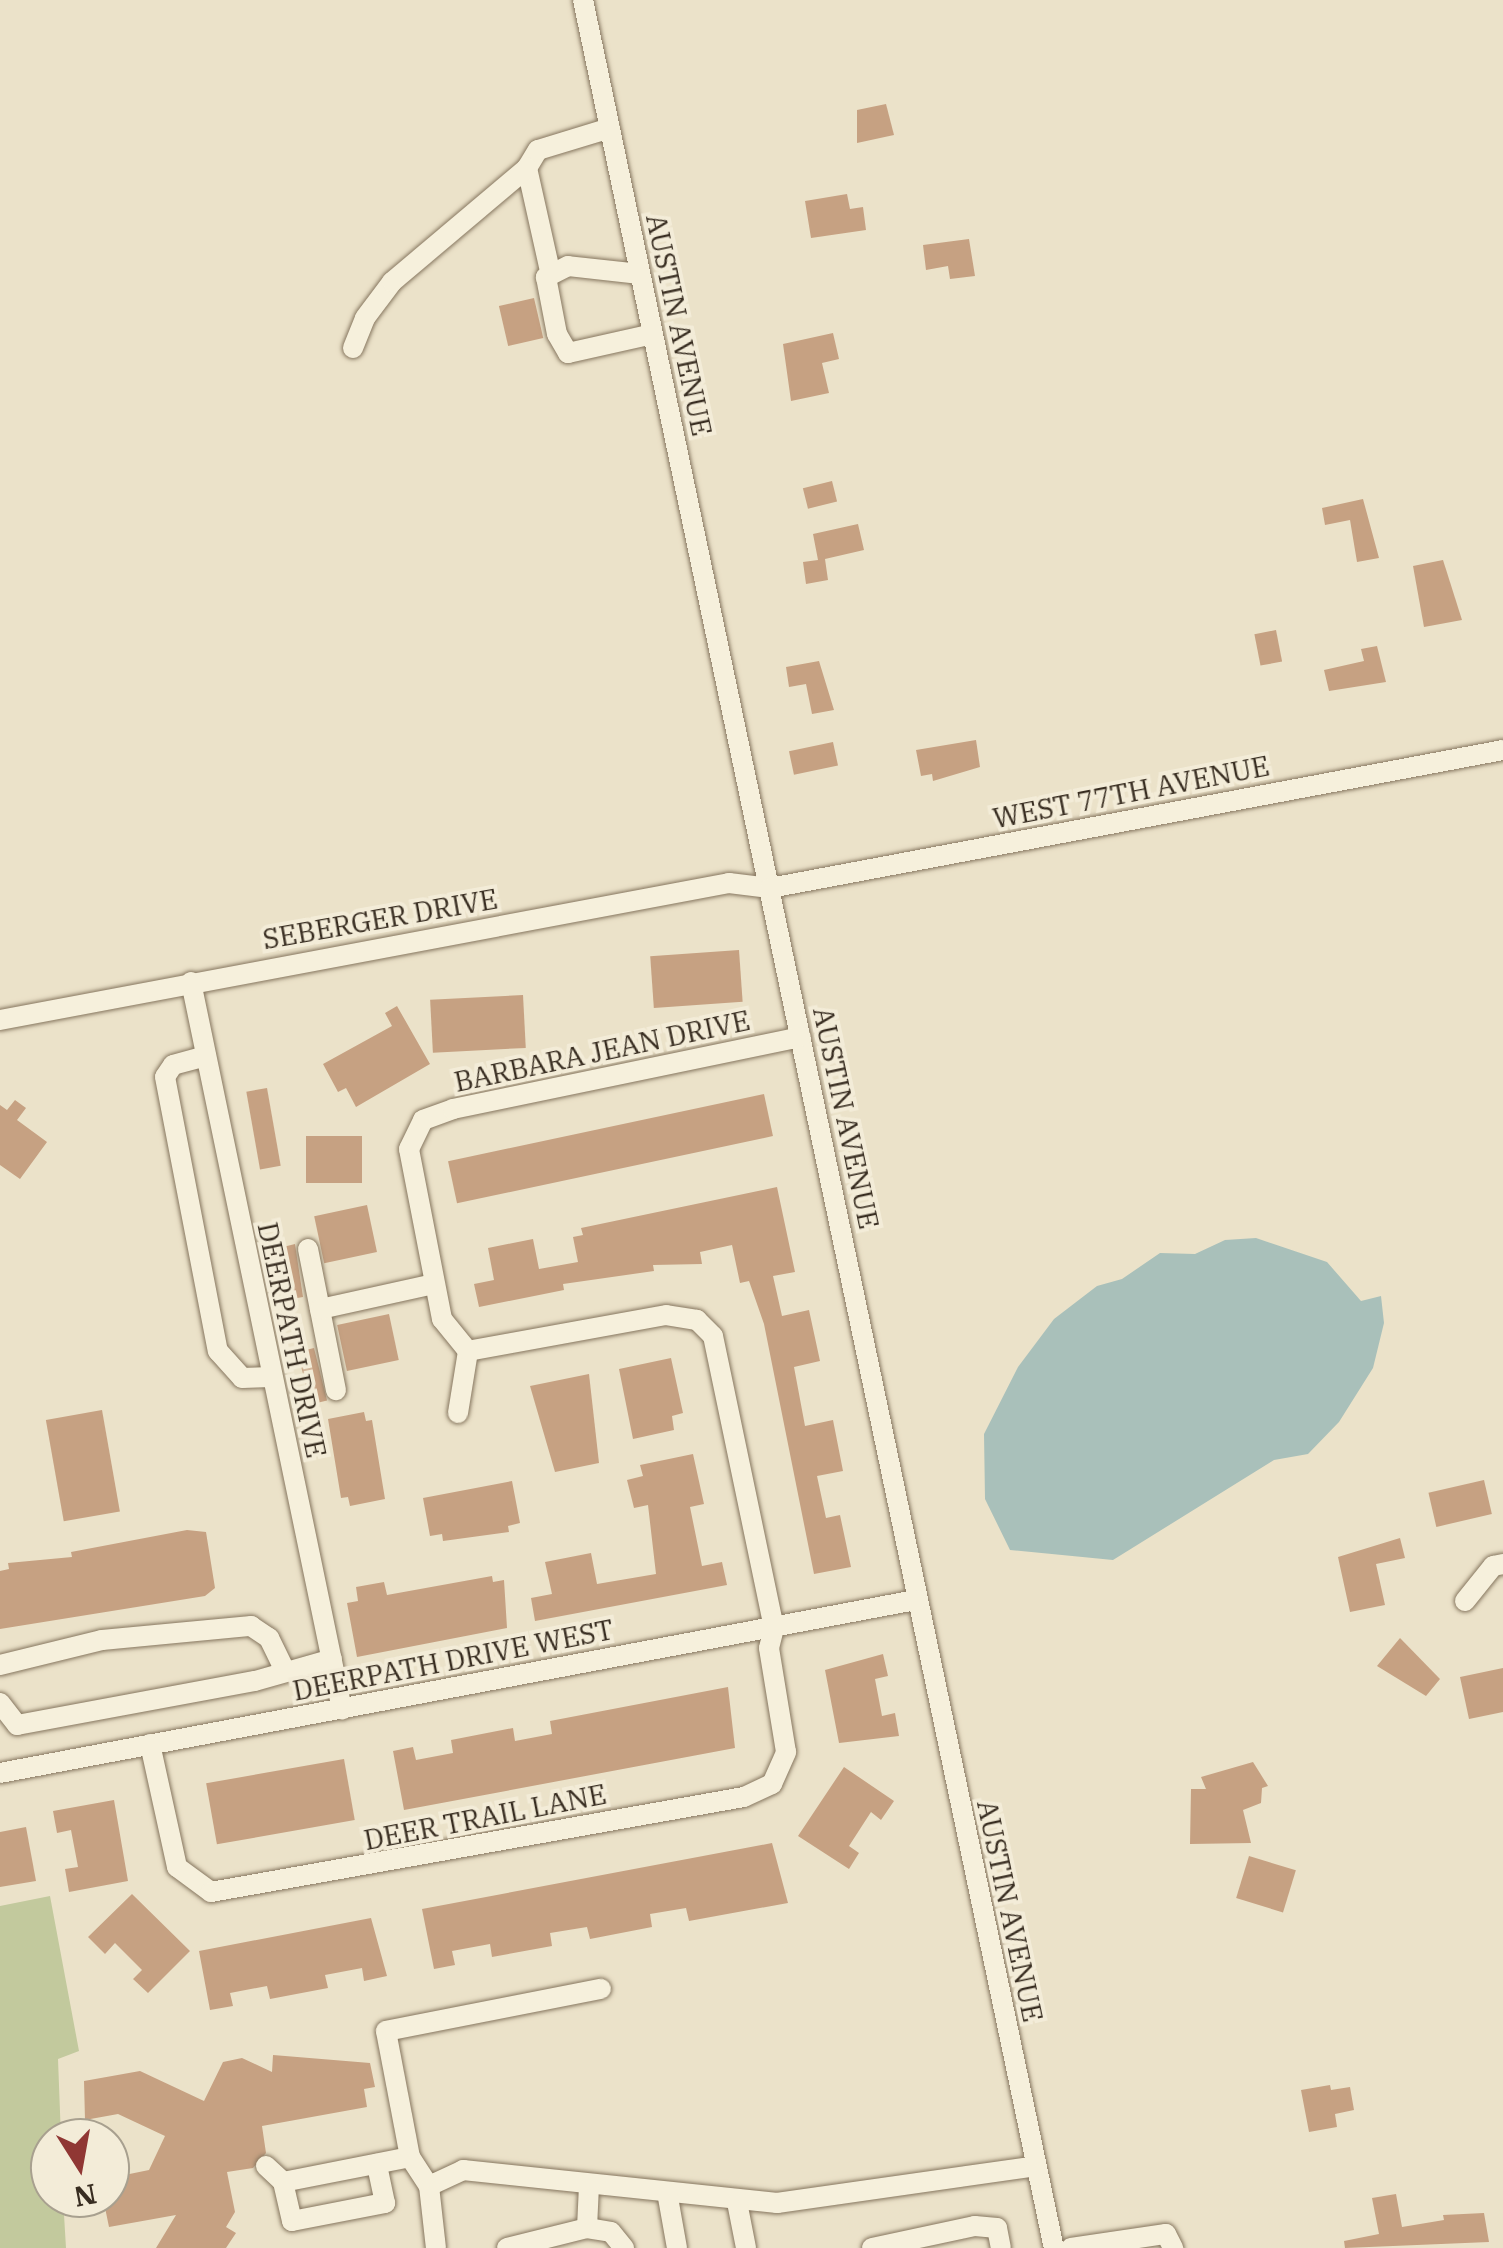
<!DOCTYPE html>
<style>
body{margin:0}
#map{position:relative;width:1503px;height:2248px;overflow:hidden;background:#ebe2c9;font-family:"IBM Plex Serif",serif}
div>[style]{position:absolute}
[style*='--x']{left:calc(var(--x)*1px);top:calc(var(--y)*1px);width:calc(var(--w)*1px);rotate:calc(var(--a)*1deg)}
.green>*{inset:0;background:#c2c99d}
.water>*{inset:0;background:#a9c0ba}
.building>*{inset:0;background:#c6a182;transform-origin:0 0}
.roads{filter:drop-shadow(0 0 2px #86765f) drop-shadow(0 0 2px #86765f)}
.minor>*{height:20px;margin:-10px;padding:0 10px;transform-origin:10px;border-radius:10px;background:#f6f0dc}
span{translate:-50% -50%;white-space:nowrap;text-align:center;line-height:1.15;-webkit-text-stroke:8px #f3ecd8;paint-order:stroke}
.street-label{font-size:28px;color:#382d21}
.north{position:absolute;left:30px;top:2118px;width:100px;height:100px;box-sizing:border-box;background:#f3ecd8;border:2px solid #a8a08f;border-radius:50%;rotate:169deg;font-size:28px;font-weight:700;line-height:40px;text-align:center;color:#382d21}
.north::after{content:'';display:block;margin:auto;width:35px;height:45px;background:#903734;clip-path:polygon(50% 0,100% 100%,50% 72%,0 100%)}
</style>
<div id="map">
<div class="green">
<div style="clip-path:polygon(50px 1896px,79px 2051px,58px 2059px,61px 2138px,50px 2138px,50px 2198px,63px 2198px,66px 2248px,0 2248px,0 1906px)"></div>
</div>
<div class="water">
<div style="clip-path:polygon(1256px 1238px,1327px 1262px,1361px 1301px,1381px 1296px,1384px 1323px,1373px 1368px,1339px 1422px,1308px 1454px,1274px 1460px,1113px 1560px,1010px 1550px,985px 1499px,984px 1434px,1018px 1367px,1054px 1319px,1097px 1286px,1122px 1279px,1160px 1253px,1195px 1254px,1225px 1240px)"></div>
</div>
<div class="building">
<div style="clip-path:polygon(886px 104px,894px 135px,857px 143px,857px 110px)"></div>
<div style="clip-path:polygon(847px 194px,850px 209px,863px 207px,866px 230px,811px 238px,805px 201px)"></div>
<div style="clip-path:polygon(969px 239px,975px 276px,950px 279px,948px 266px,926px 270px,923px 245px)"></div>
<div style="left:534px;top:298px;width:41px;height:36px;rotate:77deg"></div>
<div style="clip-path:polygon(833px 333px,839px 359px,822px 363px,829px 393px,791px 401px,783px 344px)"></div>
<div style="left:832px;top:481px;width:21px;height:30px;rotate:76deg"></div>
<div style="clip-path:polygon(1363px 499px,1379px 558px,1357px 562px,1350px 520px,1325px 525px,1322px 508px)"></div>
<div style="clip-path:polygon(858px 524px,864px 550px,825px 559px,828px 580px,806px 584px,803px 562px,818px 560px,813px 534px)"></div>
<div style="clip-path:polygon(1443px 560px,1462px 620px,1424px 627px,1413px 566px)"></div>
<div style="left:1276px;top:630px;width:32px;height:22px;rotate:79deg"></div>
<div style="clip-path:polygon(1377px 646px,1386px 682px,1329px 691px,1324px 670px,1364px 661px,1361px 649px)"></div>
<div style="clip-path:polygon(819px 661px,834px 710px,812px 714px,806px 684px,789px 687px,786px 667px)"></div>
<div style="clip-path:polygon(976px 740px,980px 767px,933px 781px,932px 774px,921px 776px,916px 750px)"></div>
<div style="left:833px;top:742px;width:24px;height:45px;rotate:78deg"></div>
<div style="left:739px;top:950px;width:52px;height:89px;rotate:86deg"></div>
<div style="left:523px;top:995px;width:53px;height:93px;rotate:87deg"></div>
<div style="clip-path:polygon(397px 1006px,430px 1064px,356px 1107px,346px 1088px,338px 1092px,323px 1064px,392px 1026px,385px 1013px)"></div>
<div style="left:267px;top:1088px;width:79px;height:21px;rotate:80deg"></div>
<div style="left:764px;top:1094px;width:43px;height:323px;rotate:78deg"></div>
<div style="clip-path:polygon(15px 1100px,26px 1108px,17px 1120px,47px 1142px,20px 1179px,0 1165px,0 1105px,7px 1110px)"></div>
<div style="left:306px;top:1136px;width:56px;height:47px"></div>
<div style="clip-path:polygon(777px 1187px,795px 1272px,773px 1276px,782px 1316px,809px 1310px,820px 1361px,794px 1367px,805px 1426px,833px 1420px,843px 1471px,817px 1476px,826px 1518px,840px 1515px,851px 1567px,814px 1574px,764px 1324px,749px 1281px,740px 1283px,732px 1245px,700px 1252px,702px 1264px,653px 1265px,654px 1271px,563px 1284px,564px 1290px,479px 1307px,474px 1284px,494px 1280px,488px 1248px,533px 1239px,539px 1269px,578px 1262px,573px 1237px,583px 1235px,581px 1228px)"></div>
<div style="left:367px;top:1205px;width:48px;height:54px;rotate:78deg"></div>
<div style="clip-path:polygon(295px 1244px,303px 1297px,286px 1300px,275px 1249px)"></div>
<div style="left:389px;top:1314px;width:47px;height:53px;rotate:78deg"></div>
<div style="left:314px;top:1348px;width:54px;height:17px;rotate:76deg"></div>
<div style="clip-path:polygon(671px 1358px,683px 1413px,672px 1416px,674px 1430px,633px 1439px,619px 1369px)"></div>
<div style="clip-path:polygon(589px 1374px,599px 1463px,555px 1472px,530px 1386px)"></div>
<div style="left:102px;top:1410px;width:103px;height:57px;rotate:80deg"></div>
<div style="clip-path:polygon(364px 1412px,366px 1421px,372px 1420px,385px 1499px,350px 1506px,348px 1497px,341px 1498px,328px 1419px)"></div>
<div style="clip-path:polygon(693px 1454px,704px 1504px,690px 1507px,702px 1566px,722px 1562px,727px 1585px,535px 1621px,531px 1598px,552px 1594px,545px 1562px,591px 1553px,597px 1584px,656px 1574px,648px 1505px,634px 1508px,627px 1480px,643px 1476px,640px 1465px)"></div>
<div style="left:1484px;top:1480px;width:35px;height:57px;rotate:77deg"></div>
<div style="clip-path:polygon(512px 1481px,520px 1523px,508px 1526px,509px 1532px,443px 1541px,442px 1534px,430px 1536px,423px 1498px)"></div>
<div style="clip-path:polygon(187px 1530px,206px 1532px,215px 1588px,205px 1596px,0 1629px,0 1571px,9px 1569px,8px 1563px,72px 1557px,71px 1552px)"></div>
<div style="clip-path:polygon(1400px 1538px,1405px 1558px,1376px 1564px,1385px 1605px,1350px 1612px,1338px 1557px)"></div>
<div style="clip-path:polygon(492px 1576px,493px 1582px,504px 1580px,507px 1628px,357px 1657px,347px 1603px,358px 1601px,356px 1587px,384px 1582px,387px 1595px)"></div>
<div style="clip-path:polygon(1400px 1638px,1440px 1679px,1426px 1696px,1377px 1666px)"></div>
<div style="clip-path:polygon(883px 1654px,888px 1676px,875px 1679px,882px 1716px,895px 1713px,899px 1736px,839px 1743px,825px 1670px)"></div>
<div style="clip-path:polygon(1503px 1668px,1503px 1712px,1469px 1719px,1460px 1677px)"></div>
<div style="clip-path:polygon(728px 1687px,735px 1748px,404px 1810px,393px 1751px,413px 1747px,416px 1760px,453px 1753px,451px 1740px,513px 1728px,515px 1741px,552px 1734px,550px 1721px)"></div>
<div style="left:344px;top:1759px;width:62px;height:140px;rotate:80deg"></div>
<div style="clip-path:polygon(1253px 1762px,1268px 1786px,1262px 1788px,1261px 1803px,1243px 1810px,1251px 1843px,1190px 1844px,1191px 1789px,1206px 1789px,1201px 1777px)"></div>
<div style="clip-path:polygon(844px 1767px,894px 1801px,881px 1820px,871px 1812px,849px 1846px,859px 1853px,849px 1869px,798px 1836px)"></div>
<div style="clip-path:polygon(114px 1800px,128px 1881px,69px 1892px,65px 1869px,78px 1867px,71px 1830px,57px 1833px,53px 1811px)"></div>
<div style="clip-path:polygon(26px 1827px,36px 1881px,0 1887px,0 1832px)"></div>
<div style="clip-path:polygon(772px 1843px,788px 1903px,689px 1921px,686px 1908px,650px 1914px,652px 1927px,590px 1939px,587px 1927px,550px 1933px,552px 1946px,492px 1957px,490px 1944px,452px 1951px,455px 1965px,434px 1969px,422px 1909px)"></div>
<div style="left:1249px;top:1856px;width:49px;height:44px;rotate:17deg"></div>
<div style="clip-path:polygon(132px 1894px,190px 1951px,148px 1993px,133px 1979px,142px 1970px,115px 1943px,105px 1954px,88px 1937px)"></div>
<div style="clip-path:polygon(371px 1918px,387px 1976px,364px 1981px,362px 1968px,325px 1975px,328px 1988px,270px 1999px,267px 1986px,230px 1993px,233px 2006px,210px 2010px,199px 1951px)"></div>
<div style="clip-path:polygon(273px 2055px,370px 2063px,375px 2087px,364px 2089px,367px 2107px,262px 2126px,266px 2153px,253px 2168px,227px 2172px,235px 2212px,226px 2227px,236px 2233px,226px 2248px,156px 2248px,176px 2215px,109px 2227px,103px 2198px,110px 2198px,110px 2178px,149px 2170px,165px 2136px,118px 2114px,85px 2120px,84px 2081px,140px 2071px,204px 2101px,223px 2062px,242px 2058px,272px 2072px)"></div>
<div style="clip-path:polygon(1330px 2085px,1331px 2090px,1350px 2087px,1354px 2110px,1335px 2114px,1337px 2127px,1309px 2132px,1301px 2090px)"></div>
<div style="clip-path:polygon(1396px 2194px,1402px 2227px,1444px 2220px,1443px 2215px,1484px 2213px,1489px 2242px,1345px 2248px,1344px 2241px,1379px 2234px,1372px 2198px)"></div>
</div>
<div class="roads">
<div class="minor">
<div style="--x:583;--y:0;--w:2297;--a:78.17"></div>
<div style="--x:550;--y:271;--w:106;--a:-102.6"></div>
<div style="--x:527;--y:168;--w:21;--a:-59"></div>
<div style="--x:538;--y:150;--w:75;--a:-17"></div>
<div style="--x:640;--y:274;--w:72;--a:-173.7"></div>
<div style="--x:568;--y:266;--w:25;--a:153"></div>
<div style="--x:546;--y:277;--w:58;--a:79.1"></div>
<div style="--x:557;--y:334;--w:22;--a:60"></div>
<div style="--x:568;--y:353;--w:87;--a:-12.6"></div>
<div style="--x:353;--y:348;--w:32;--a:-68"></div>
<div style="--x:365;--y:318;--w:45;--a:-53.1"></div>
<div style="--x:392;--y:282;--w:177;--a:-40.2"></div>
<div style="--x:191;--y:982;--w:743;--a:78.27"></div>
<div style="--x:0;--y:1020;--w:742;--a:-10.64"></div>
<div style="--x:729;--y:883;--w:41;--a:7"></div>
<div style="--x:770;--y:888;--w:746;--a:-10.66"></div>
<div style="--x:206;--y:1056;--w:34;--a:165"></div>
<div style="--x:173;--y:1065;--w:14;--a:124"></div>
<div style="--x:165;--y:1077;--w:279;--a:79.1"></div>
<div style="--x:218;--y:1351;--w:36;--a:48"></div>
<div style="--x:242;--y:1378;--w:29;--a:-2"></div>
<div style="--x:308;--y:1249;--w:144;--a:78.8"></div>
<div style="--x:320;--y:1309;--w:117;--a:-12.4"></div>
<div style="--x:458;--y:1413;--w:63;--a:-80.8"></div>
<div style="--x:1465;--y:1601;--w:45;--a:-51.3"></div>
<div style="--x:1493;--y:1566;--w:10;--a:-11"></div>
<div style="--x:0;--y:1665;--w:105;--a:-13.8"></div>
<div style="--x:102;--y:1640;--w:150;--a:-5.4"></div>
<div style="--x:251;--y:1626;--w:22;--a:34"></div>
<div style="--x:269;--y:1638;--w:37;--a:64"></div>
<div style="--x:0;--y:1703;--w:28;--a:52"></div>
<div style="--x:17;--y:1725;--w:242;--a:-10.5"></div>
<div style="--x:255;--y:1681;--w:80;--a:-15.9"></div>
<div style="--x:150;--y:1744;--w:126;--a:77.6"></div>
<div style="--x:177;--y:1867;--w:42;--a:36.3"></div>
<div style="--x:211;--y:1892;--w:541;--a:-10.11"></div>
<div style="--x:744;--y:1797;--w:31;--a:-25"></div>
<div style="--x:772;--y:1784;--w:35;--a:-66"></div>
<div style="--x:786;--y:1752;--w:105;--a:-99.3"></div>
<div style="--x:769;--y:1648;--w:21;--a:-76"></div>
<div style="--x:774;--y:1628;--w:298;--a:-101.8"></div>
<div style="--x:713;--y:1336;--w:23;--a:-135"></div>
<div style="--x:697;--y:1320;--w:31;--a:-171"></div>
<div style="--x:666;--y:1315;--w:201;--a:169.7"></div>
<div style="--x:468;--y:1351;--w:41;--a:-129.1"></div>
<div style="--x:442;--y:1319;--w:173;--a:-101"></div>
<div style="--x:409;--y:1149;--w:32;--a:-64"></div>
<div style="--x:423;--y:1120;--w:32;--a:-20"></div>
<div style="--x:453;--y:1109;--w:355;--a:-11.7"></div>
<div style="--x:0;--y:1773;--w:932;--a:-10.7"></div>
<div style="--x:410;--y:2157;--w:128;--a:-100.8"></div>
<div style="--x:386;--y:2031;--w:219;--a:-11.1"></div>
<div style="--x:266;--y:2166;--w:23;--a:43"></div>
<div style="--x:283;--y:2182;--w:129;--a:-11.1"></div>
<div style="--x:410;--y:2157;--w:35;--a:57"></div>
<div style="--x:429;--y:2186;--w:62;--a:83.6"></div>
<div style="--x:283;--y:2182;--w:40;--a:77"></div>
<div style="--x:292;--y:2221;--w:95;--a:-11"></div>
<div style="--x:385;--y:2203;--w:40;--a:-102"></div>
<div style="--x:429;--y:2186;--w:38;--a:-25"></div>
<div style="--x:463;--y:2170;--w:316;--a:6"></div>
<div style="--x:777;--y:2203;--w:262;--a:-8.1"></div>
<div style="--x:667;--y:2192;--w:57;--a:79.9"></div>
<div style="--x:737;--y:2202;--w:47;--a:78.9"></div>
<div style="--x:587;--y:2228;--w:43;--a:-87.3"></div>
<div style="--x:507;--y:2248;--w:82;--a:-14"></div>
<div style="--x:587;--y:2228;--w:24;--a:9"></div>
<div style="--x:611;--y:2232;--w:21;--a:51"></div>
<div style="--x:872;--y:2248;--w:105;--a:-12.1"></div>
<div style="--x:975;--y:2226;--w:22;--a:5"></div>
<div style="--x:997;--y:2228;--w:20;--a:79"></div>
<div style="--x:1071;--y:2248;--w:96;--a:-8.4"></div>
<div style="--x:1166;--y:2234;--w:16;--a:63"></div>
</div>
</div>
<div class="street-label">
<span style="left:679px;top:325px;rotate:78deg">AUSTIN AVENUE</span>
<span style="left:1131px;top:792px;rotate:-11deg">WEST 77TH AVENUE</span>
<span style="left:380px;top:919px;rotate:-10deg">SEBERGER DRIVE</span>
<span style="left:602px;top:1051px;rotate:-12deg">BARBARA JEAN DRIVE</span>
<span style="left:846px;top:1118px;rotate:78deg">AUSTIN AVENUE</span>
<span style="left:292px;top:1340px;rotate:78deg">DEERPATH DRIVE</span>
<span style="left:453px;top:1660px;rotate:-11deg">DEERPATH DRIVE WEST</span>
<span style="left:485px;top:1817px;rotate:-11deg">DEER TRAIL LANE</span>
<span style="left:1010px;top:1911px;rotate:78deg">AUSTIN AVENUE</span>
</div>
<div class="north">N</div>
</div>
